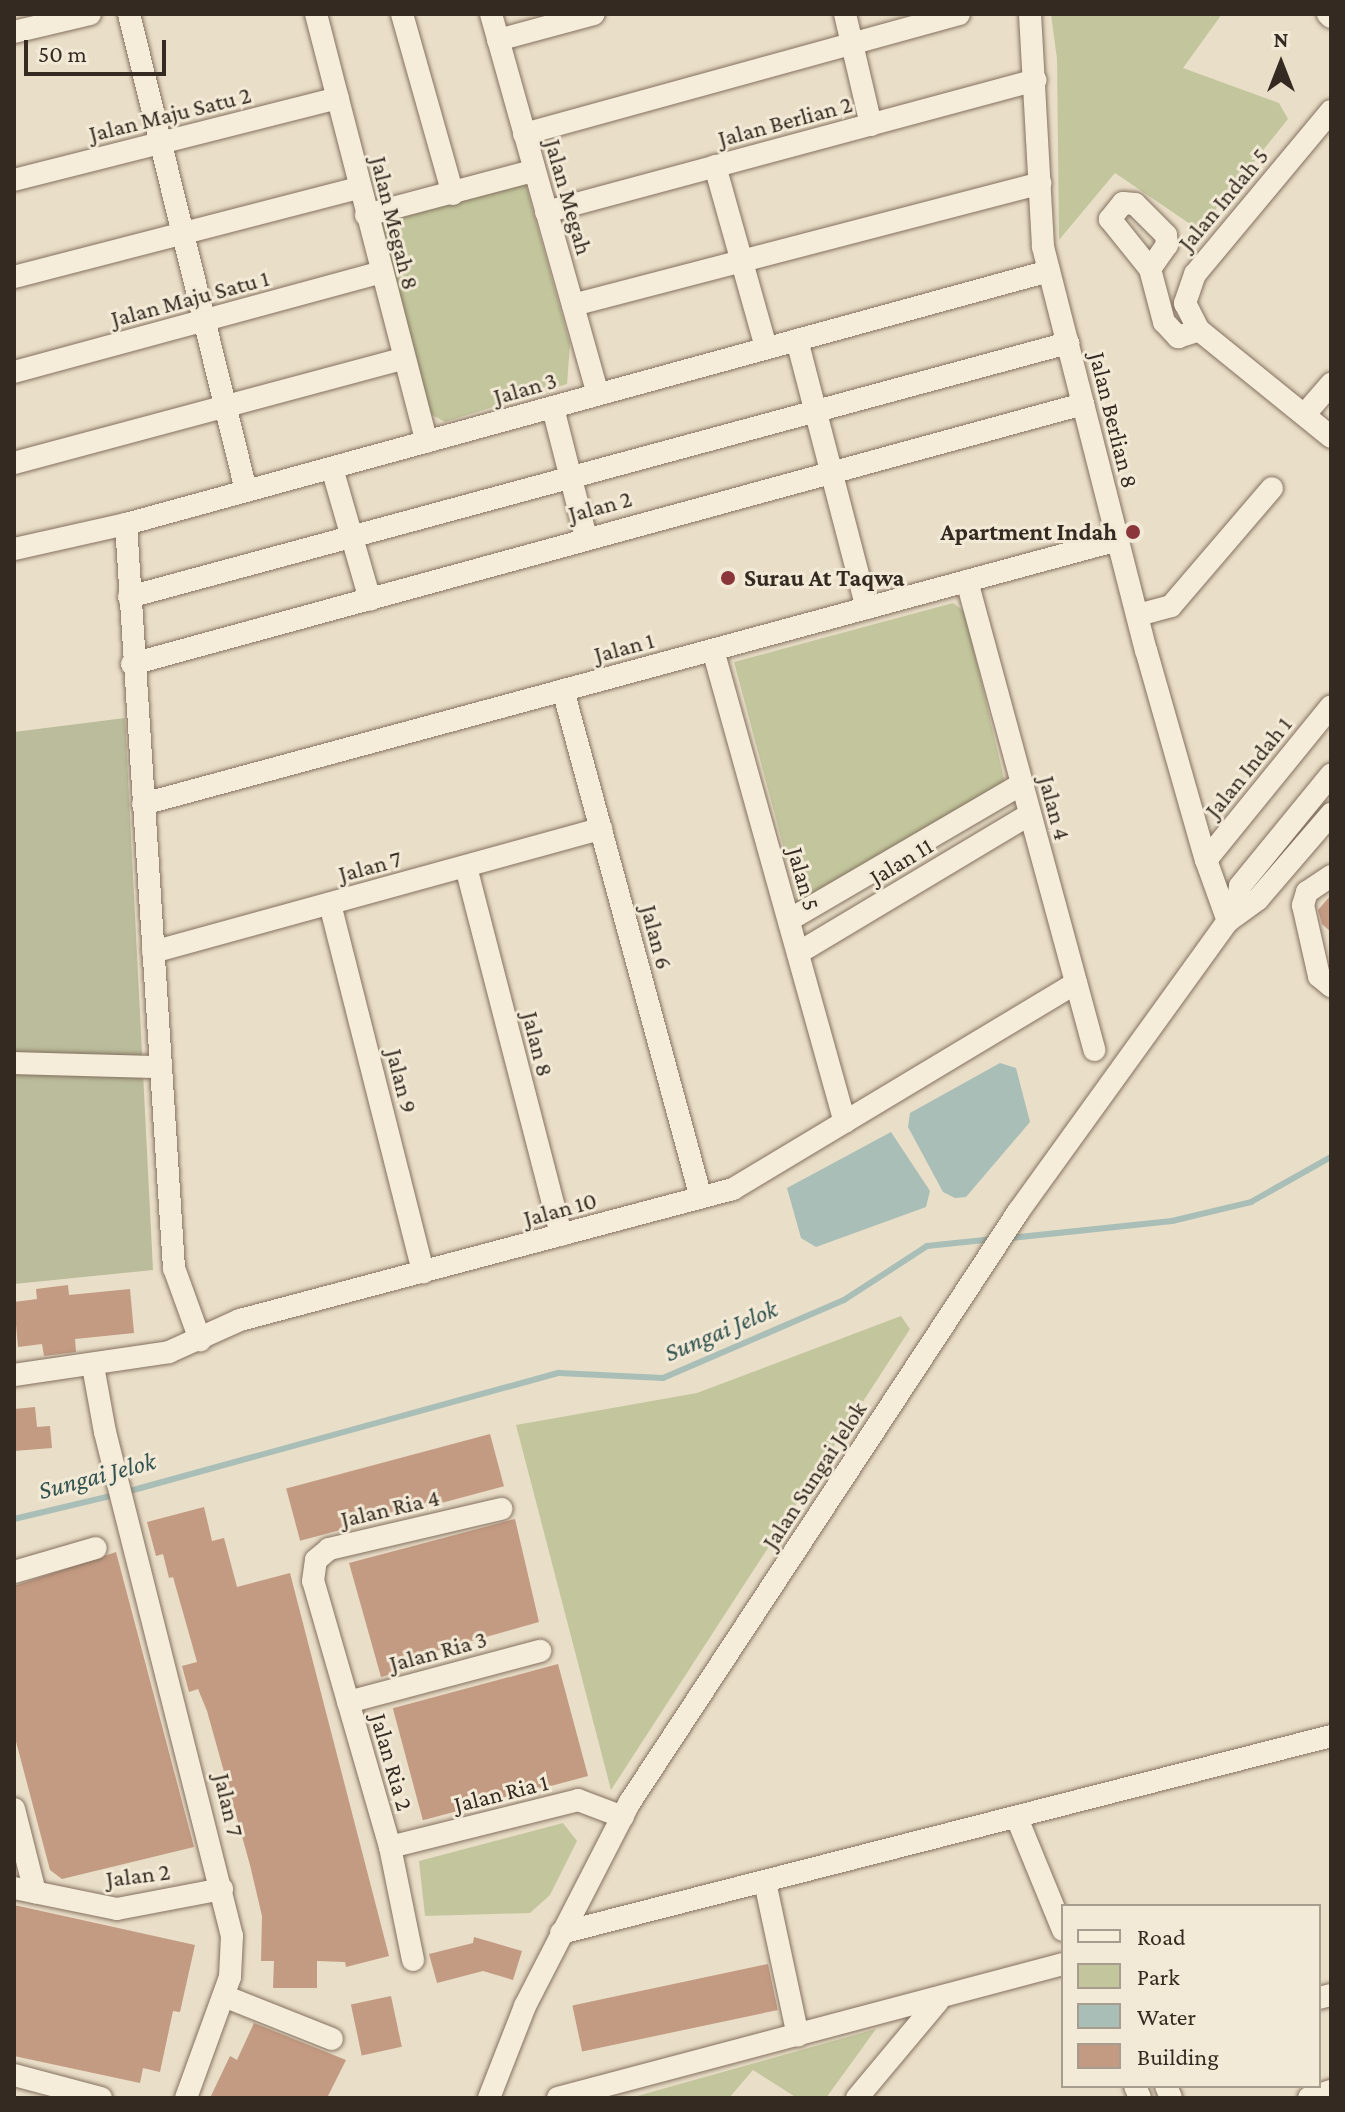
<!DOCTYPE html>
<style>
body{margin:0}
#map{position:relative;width:1345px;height:2112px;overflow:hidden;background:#e9dec8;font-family:"Crimson Pro",serif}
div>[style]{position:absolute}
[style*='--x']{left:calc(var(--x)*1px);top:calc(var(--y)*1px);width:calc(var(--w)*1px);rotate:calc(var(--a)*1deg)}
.green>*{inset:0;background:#c3c69d}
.cemetery>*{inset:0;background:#babc9b}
.water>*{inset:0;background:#a8beb7}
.stream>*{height:6px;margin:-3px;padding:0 3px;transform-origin:3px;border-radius:3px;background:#a8beb7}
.building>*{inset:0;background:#c39a82;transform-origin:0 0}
.roads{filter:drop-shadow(0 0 2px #83715f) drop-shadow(0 0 2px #83715f)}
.minor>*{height:22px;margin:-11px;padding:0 11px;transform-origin:11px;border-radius:11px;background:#f5ecda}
.dots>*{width:22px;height:22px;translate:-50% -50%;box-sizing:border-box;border:4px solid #f2e9d6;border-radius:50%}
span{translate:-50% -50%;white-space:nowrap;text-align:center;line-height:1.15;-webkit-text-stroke:6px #f2e9d6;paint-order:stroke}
.street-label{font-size:24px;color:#352a21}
.poi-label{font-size:24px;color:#352a21;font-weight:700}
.right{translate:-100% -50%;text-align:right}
.left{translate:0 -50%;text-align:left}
.water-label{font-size:26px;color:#325350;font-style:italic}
.frame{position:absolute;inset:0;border:16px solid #352a21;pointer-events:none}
.legend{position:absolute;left:1061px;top:1904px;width:260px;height:184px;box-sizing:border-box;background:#f2e9d6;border:2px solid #a69d8e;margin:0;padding:10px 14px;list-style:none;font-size:24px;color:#352a21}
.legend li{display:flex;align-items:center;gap:16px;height:40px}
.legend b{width:40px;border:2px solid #a69d8e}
.north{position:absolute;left:1241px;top:24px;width:80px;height:80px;-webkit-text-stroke:6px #f2e9d6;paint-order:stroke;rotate:0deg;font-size:22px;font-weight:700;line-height:32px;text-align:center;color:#352a21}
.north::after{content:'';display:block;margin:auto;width:28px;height:36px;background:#352a21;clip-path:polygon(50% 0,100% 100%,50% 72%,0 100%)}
.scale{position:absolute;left:24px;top:40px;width:142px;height:36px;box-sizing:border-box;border:4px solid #352a21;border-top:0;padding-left:10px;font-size:24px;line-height:28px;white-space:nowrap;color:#352a21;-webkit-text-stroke:6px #f2e9d6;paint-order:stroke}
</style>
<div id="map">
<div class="green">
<div style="clip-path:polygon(1051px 14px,1222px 14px,1183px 68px,1279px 103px,1288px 119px,1199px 230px,1115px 173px,1059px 240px,1057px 59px)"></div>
<div style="clip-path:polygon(525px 182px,570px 344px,567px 384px,445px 422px,427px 412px,380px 224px)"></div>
<div style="clip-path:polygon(953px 603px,965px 612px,1005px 783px,799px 905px,734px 662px)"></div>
<div style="clip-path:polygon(901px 1316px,910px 1329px,611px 1790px,516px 1425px,697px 1393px)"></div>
<div style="clip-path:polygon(563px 1823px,577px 1841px,550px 1895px,530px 1913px,425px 1916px,419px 1861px)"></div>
<div style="clip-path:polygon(876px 2029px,826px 2098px,797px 2098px,753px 2070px,729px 2098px,630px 2098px)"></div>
</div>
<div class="cemetery">
<div style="clip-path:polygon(125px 718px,153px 1270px,14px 1284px,14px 732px)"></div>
</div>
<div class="water">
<div style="clip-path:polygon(1000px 1063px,1016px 1068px,1030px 1122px,966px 1197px,955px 1198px,943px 1192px,908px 1127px,910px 1113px)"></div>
<div style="clip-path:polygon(891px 1132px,930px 1191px,926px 1207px,816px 1247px,801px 1238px,787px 1188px)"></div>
</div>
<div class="stream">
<div style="--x:1010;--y:1238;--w:163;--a:-6"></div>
<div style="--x:1172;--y:1221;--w:81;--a:-13.5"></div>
<div style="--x:1251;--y:1202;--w:92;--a:-29.4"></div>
<div style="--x:126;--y:1492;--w:449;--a:-15.4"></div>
<div style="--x:559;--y:1373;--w:104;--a:2.8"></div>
<div style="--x:663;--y:1378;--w:197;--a:-23.3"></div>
<div style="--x:844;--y:1300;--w:99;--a:-33"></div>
<div style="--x:927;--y:1246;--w:67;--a:-6"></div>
<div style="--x:14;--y:1519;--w:104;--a:-13.4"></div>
</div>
<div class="building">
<div style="clip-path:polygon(1331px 895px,1331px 932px,1322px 924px,1318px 910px)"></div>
<div style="clip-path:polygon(68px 1285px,69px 1295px,130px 1289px,134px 1333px,75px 1339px,76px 1352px,44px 1356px,42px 1344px,18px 1347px,14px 1302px,37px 1299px,36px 1289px)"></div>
<div style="clip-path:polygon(35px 1407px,37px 1427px,50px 1426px,52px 1448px,14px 1451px,14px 1409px)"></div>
<div style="left:490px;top:1434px;width:54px;height:211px;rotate:75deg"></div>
<div style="clip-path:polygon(204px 1507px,212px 1541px,224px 1538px,237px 1587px,290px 1573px,389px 1956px,346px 1967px,345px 1962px,317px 1961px,317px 1988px,273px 1988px,274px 1961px,261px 1961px,262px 1916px,250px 1865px,207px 1711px,198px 1689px,189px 1692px,182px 1666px,197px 1662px,173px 1577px,169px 1578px,163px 1554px,156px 1556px,147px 1522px)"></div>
<div style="clip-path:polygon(515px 1519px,539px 1622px,407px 1659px,410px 1669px,381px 1677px,349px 1563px)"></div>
<div style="clip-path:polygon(116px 1552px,194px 1847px,62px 1879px,50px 1870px,14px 1734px,14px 1586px)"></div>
<div style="left:558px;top:1664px;width:116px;height:171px;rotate:75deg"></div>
<div style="clip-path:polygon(14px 1905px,195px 1945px,180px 2012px,173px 2011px,160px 2072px,143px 2068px,140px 2083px,14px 2056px)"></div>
<div style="clip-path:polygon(474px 1937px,522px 1951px,513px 1980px,483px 1971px,437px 1983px,429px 1954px,473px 1943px)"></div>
<div style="left:768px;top:1964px;width:47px;height:200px;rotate:78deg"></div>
<div style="left:391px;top:1996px;width:52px;height:41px;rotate:78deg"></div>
<div style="clip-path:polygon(254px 2023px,346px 2060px,327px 2098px,210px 2098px,230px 2056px,237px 2060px)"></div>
</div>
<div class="roads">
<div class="minor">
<div style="--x:129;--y:14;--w:491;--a:76.2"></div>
<div style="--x:316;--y:14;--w:442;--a:75.5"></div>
<div style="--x:402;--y:14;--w:187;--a:74.2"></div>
<div style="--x:491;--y:14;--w:395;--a:74.3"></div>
<div style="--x:845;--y:14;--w:114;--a:76.8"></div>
<div style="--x:1030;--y:14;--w:233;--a:86.8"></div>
<div style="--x:1043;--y:247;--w:416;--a:75.7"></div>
<div style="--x:1146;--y:650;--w:218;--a:74.1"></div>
<div style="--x:1206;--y:860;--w:65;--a:70.2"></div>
<div style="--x:1328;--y:14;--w:4;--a:45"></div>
<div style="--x:14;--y:32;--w:78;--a:-13.3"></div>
<div style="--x:498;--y:40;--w:99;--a:-15.2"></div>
<div style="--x:1331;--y:111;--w:212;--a:129.8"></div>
<div style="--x:1195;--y:274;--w:31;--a:109"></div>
<div style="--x:1185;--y:303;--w:30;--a:63"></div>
<div style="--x:1199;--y:330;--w:170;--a:39"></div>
<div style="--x:524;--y:134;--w:451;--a:-15.4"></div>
<div style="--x:715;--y:166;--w:188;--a:74.3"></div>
<div style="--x:14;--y:180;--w:334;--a:-14.2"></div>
<div style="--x:546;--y:212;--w:507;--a:-15.08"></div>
<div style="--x:366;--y:215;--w:173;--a:-14.8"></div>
<div style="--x:1150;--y:269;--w:29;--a:-55"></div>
<div style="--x:1167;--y:245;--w:10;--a:-96"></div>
<div style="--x:1166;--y:235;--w:44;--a:-135"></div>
<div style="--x:1135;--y:204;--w:12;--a:-175"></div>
<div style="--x:1123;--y:203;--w:21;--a:129"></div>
<div style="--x:1110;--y:219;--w:64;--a:51.3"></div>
<div style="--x:1150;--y:269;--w:55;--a:75.2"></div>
<div style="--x:1164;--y:322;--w:21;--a:47"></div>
<div style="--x:1178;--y:337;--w:22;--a:-18"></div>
<div style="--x:14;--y:277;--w:356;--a:-14.5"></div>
<div style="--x:573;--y:305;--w:483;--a:-14.6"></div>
<div style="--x:797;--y:340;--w:277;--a:75.4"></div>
<div style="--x:14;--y:372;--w:378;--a:-15.2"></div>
<div style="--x:553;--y:408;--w:133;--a:75.7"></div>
<div style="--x:1305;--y:414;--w:40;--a:-49"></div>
<div style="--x:14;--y:463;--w:403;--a:-15"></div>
<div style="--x:332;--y:468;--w:137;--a:73.9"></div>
<div style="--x:126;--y:524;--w:746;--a:86.31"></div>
<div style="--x:174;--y:1268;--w:77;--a:70.1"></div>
<div style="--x:14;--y:549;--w:115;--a:-12.6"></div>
<div style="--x:126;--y:524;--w:957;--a:-15.33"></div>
<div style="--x:967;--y:581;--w:486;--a:74.8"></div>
<div style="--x:129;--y:597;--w:973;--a:-15.14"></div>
<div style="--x:1138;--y:615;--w:34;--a:-15"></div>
<div style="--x:1171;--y:606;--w:155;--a:-49.4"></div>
<div style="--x:713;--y:650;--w:490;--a:74.4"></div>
<div style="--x:132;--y:664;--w:986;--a:-15.29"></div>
<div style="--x:563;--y:690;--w:526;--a:74.8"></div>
<div style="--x:143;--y:804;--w:1010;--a:-15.15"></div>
<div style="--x:1206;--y:860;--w:198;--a:-50.9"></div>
<div style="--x:466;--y:867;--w:380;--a:75.5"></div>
<div style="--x:1331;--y:876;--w:29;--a:146"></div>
<div style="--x:1307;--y:892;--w:14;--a:107"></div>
<div style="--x:1303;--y:905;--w:73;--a:77.3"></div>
<div style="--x:1319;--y:976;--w:16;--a:40"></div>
<div style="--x:330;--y:904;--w:380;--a:75.8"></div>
<div style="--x:1236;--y:912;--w:26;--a:-81"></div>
<div style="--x:1240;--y:886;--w:144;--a:-50.7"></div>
<div style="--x:789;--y:920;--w:270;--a:-30.3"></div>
<div style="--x:153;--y:952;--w:465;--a:-15.4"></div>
<div style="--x:798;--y:953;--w:270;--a:-30.9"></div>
<div style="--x:14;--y:1063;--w:146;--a:1.6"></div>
<div style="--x:93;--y:1366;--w:67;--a:79.7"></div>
<div style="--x:105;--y:1432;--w:520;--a:75.86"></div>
<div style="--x:232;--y:1936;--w:41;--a:92.8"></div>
<div style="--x:230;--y:1977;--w:129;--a:110"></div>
<div style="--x:14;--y:1375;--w:157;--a:-8.4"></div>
<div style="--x:169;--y:1352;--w:78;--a:-24.3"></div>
<div style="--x:240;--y:1320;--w:510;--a:-14.88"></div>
<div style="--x:733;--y:1189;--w:400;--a:-31"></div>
<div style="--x:14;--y:1572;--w:85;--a:-16.3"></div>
<div style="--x:348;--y:1702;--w:199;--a:-14.9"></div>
<div style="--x:14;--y:1809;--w:86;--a:75.8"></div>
<div style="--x:1017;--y:1818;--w:121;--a:67.7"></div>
<div style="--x:390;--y:1847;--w:194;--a:-14"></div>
<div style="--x:578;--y:1800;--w:48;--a:20.7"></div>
<div style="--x:765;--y:1882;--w:157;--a:77.9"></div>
<div style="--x:14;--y:1888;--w:105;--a:11.5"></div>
<div style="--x:117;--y:1909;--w:107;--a:-10.8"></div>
<div style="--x:561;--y:1933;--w:795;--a:-14.35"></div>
<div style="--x:413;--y:1960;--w:115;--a:-101.5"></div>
<div style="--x:390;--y:1847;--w:277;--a:-106.1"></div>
<div style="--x:313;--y:1581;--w:21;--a:-82"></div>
<div style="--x:316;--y:1560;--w:17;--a:-40"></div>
<div style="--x:329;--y:1549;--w:177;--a:-13.1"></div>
<div style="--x:224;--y:1996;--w:116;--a:21.7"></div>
<div style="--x:1319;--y:1998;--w:12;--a:-14"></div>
<div style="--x:14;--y:2075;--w:90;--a:14.8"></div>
<div style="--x:1135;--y:2086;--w:13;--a:67"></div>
<div style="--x:1166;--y:2086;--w:13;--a:67"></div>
<div style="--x:489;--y:2098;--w:99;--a:-68.6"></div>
<div style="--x:525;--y:2006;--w:229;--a:-62.8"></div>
<div style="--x:630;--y:1802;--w:706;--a:-56.67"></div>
<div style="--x:1018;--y:1212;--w:359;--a:-54.2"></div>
<div style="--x:1228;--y:921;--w:37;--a:-36"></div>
<div style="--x:1258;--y:899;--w:112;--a:-49.3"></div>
<div style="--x:558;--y:2098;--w:522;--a:-14.86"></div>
<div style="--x:857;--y:2098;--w:126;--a:-50.1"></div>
<div style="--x:1309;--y:2098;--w:23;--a:-18"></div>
</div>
</div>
<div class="dots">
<div style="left:1133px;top:532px;background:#8b363a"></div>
<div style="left:728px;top:578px;background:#8b363a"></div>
</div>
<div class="street-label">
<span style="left:170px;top:114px;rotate:-14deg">Jalan Maju Satu 2</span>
<span style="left:785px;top:121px;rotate:-15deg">Jalan Berlian 2</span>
<span style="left:569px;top:197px;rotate:74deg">Jalan Megah</span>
<span style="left:1223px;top:199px;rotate:-50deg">Jalan Indah 5</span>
<span style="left:395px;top:223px;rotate:76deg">Jalan Megah 8</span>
<span style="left:190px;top:298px;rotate:-15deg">Jalan Maju Satu 1</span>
<span style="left:525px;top:388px;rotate:-16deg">Jalan 3</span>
<span style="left:1114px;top:420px;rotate:76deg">Jalan Berlian 8</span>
<span style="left:600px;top:506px;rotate:-15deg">Jalan 2</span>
<span style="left:624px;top:647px;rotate:-15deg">Jalan 1</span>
<span style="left:1248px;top:767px;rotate:-51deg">Jalan Indah 1</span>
<span style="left:1055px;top:808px;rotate:75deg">Jalan 4</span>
<span style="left:901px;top:861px;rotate:-31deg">Jalan 11</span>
<span style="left:370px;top:866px;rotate:-15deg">Jalan 7</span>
<span style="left:804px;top:879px;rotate:74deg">Jalan 5</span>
<span style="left:657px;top:937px;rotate:75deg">Jalan 6</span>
<span style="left:538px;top:1044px;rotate:76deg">Jalan 8</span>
<span style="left:402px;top:1081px;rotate:76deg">Jalan 9</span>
<span style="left:560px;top:1209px;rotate:-15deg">Jalan 10</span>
<span style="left:814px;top:1475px;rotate:-57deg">Jalan Sungai Jelok</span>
<span style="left:390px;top:1508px;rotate:-13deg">Jalan Ria 4</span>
<span style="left:438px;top:1651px;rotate:-15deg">Jalan Ria 3</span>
<span style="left:392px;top:1762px;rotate:74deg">Jalan Ria 2</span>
<span style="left:501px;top:1793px;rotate:-14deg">Jalan Ria 1</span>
<span style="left:229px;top:1805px;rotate:77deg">Jalan 7</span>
<span style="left:138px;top:1875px;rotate:-7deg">Jalan 2</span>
</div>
<div class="poi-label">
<span class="right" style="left:1117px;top:532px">Apartment Indah</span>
<span class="left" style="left:744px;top:578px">Surau At Taqwa</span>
</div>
<div class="water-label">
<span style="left:721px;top:1331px;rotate:-23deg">Sungai Jelok</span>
<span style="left:97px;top:1476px;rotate:-15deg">Sungai Jelok</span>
</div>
<div class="frame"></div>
<ul class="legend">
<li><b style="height:10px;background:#f5ecda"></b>Road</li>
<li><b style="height:22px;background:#c3c69d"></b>Park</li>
<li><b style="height:22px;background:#a8beb7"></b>Water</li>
<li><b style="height:22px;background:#c39a82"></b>Building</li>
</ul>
<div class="north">N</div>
<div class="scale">50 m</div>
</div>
